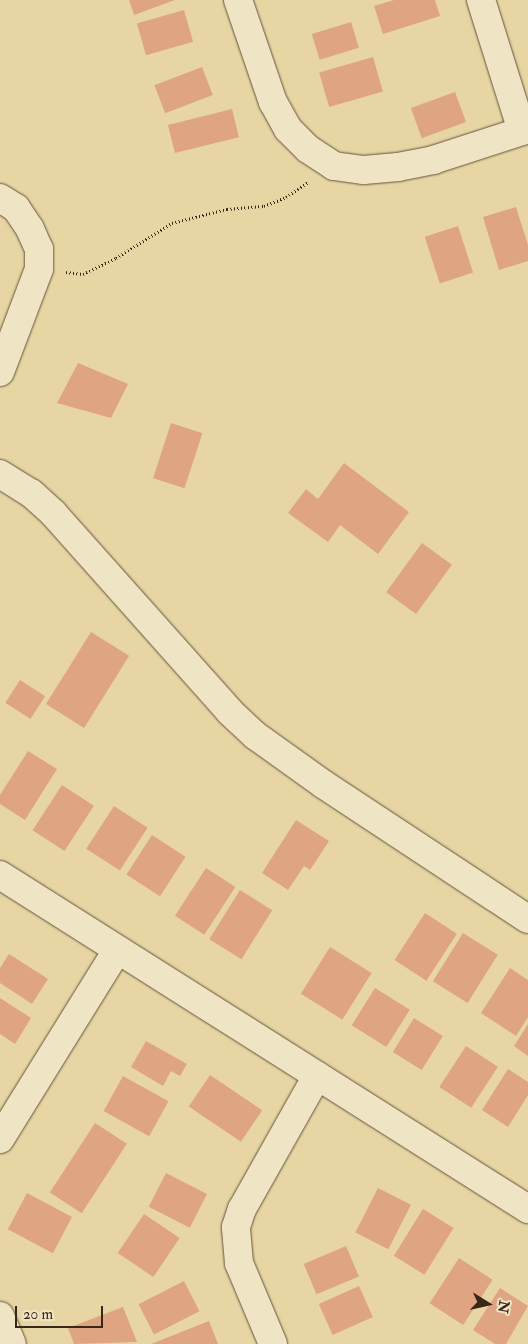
<!DOCTYPE html>
<style>
body{margin:0}
#map{position:relative;width:528px;height:1344px;overflow:hidden;background:#e7d6a4;font-family:"IM FELL Double Pica",serif}
div>[style]{position:absolute}
[style*='--x']{left:calc(var(--x)*1px);top:calc(var(--y)*1px);width:calc(var(--w)*1px);rotate:calc(var(--a)*1deg)}
.building>*{inset:0;background:#dfa482;transform-origin:0 0}
.path>*{height:3px;margin-top:-1.5px;transform-origin:0;background:repeating-linear-gradient(90deg,#3b2717 0 1px,transparent 0 3.5px)}
.roads{filter:drop-shadow(0 0 1px #66533a) drop-shadow(0 0 1px #66533a)}
.minor>*{height:28px;margin:-14px;padding:0 14px;transform-origin:14px;border-radius:14px;background:#efe4c4}
span{translate:-50% -50%;white-space:nowrap;text-align:center;line-height:1.15;-webkit-text-stroke:5px #efe4c4;paint-order:stroke}
.north{position:absolute;left:463px;top:1279px;width:50px;height:50px;-webkit-text-stroke:4px #efe4c4;paint-order:stroke;rotate:100deg;font-size:14px;font-weight:700;line-height:20px;text-align:center;color:#3b2717}
.north::after{content:'';display:block;margin:auto;width:18px;height:22px;background:#3b2717;clip-path:polygon(50% 0,100% 100%,50% 72%,0 100%)}
.scale{position:absolute;left:15px;top:1306px;width:88px;height:22px;box-sizing:border-box;border:2px solid #3b2717;border-top:0;padding-left:6px;font-size:15px;line-height:18px;white-space:nowrap;color:#3b2717;-webkit-text-stroke:4px #efe4c4;paint-order:stroke}
</style>
<div id="map">
<div class="building">
<div style="clip-path:polygon(129px 0,175px 0,134px 15px)"></div>
<div style="clip-path:polygon(394px 0,435px 0,440px 16px,383px 34px,374px 6px)"></div>
<div style="left:184px;top:10px;width:33px;height:49px;rotate:74deg"></div>
<div style="left:351px;top:22px;width:27px;height:41px;rotate:73deg"></div>
<div style="left:373px;top:57px;width:36px;height:56px;rotate:74deg"></div>
<div style="left:202px;top:67px;width:30px;height:51px;rotate:69deg"></div>
<div style="left:455px;top:92px;width:32px;height:47px;rotate:70deg"></div>
<div style="left:232px;top:109px;width:29px;height:66px;rotate:76deg"></div>
<div style="clip-path:polygon(516px 207px,528px 245px,528px 261px,499px 270px,483px 217px)"></div>
<div style="left:458px;top:226px;width:49px;height:35px;rotate:72deg"></div>
<div style="clip-path:polygon(78px 363px,128px 384px,111px 418px,57px 403px)"></div>
<div style="left:171px;top:423px;width:33px;height:58px;rotate:18deg"></div>
<div style="clip-path:polygon(344px 463px,409px 512px,378px 554px,340px 525px,328px 542px,288px 513px,306px 489px,318px 499px)"></div>
<div style="left:422px;top:543px;width:37px;height:61px;rotate:36deg"></div>
<div style="left:91px;top:632px;width:45px;height:85px;rotate:32deg"></div>
<div style="left:20px;top:680px;width:30px;height:27px;rotate:33deg"></div>
<div style="clip-path:polygon(28px 751px,57px 769px,25px 820px,0 804px,0 795px)"></div>
<div style="left:62px;top:785px;width:38px;height:54px;rotate:33deg"></div>
<div style="left:114px;top:806px;width:40px;height:51px;rotate:33deg"></div>
<div style="clip-path:polygon(296px 820px,329px 841px,310px 870px,304px 866px,288px 890px,262px 873px)"></div>
<div style="left:152px;top:835px;width:40px;height:47px;rotate:33deg"></div>
<div style="left:206px;top:868px;width:35px;height:57px;rotate:33deg"></div>
<div style="left:240px;top:890px;width:38px;height:58px;rotate:32deg"></div>
<div style="left:425px;top:913px;width:38px;height:56px;rotate:33deg"></div>
<div style="left:463px;top:933px;width:41px;height:57px;rotate:32deg"></div>
<div style="left:330px;top:947px;width:49px;height:55px;rotate:32deg"></div>
<div style="clip-path:polygon(9px 954px,48px 979px,32px 1004px,0 983px,0 968px)"></div>
<div style="clip-path:polygon(510px 968px,528px 980px,528px 1017px,516px 1036px,481px 1013px)"></div>
<div style="left:375px;top:988px;width:41px;height:44px;rotate:32deg"></div>
<div style="clip-path:polygon(0 998px,31px 1018px,15px 1044px,0 1034px)"></div>
<div style="left:414px;top:1018px;width:34px;height:40px;rotate:32deg"></div>
<div style="clip-path:polygon(528px 1024px,528px 1056px,514px 1046px)"></div>
<div style="clip-path:polygon(146px 1041px,187px 1064px,180px 1076px,171px 1071px,163px 1086px,131px 1067px)"></div>
<div style="left:466px;top:1046px;width:38px;height:49px;rotate:33deg"></div>
<div style="clip-path:polygon(508px 1069px,528px 1082px,528px 1095px,508px 1127px,482px 1110px)"></div>
<div style="left:210px;top:1075px;width:63px;height:38px;rotate:34deg"></div>
<div style="left:123px;top:1076px;width:52px;height:40px;rotate:29deg"></div>
<div style="left:95px;top:1123px;width:38px;height:83px;rotate:33deg"></div>
<div style="left:166px;top:1173px;width:46px;height:38px;rotate:27deg"></div>
<div style="left:378px;top:1188px;width:37px;height:50px;rotate:27deg"></div>
<div style="left:27px;top:1193px;width:51px;height:41px;rotate:28deg"></div>
<div style="left:423px;top:1209px;width:36px;height:55px;rotate:32deg"></div>
<div style="left:144px;top:1214px;width:43px;height:47px;rotate:34deg"></div>
<div style="left:346px;top:1246px;width:33px;height:46px;rotate:67deg"></div>
<div style="left:459px;top:1258px;width:40px;height:54px;rotate:33deg"></div>
<div style="left:184px;top:1281px;width:34px;height:51px;rotate:63deg"></div>
<div style="left:359px;top:1286px;width:34px;height:44px;rotate:66deg"></div>
<div style="clip-path:polygon(500px 1288px,528px 1306px,506px 1344px,495px 1344px,473px 1330px)"></div>
<div style="clip-path:polygon(123px 1307px,137px 1342px,74px 1344px,68px 1328px)"></div>
<div style="clip-path:polygon(209px 1321px,218px 1344px,151px 1344px)"></div>
</div>
<div class="path">
<div style="--x:66;--y:272;--w:17;--a:7"></div>
<div style="--x:83;--y:274;--w:37;--a:-26"></div>
<div style="--x:116;--y:258;--w:66;--a:-32"></div>
<div style="--x:172;--y:223;--w:57;--a:-14.3"></div>
<div style="--x:227;--y:209;--w:37;--a:-5"></div>
<div style="--x:264;--y:206;--w:24;--a:-22"></div>
<div style="--x:286;--y:197;--w:27;--a:-34"></div>
</div>
<div class="roads">
<div class="minor">
<div style="--x:238;--y:0;--w:108;--a:71.1"></div>
<div style="--x:273;--y:102;--w:31;--a:61"></div>
<div style="--x:288;--y:129;--w:28;--a:45"></div>
<div style="--x:308;--y:149;--w:31;--a:33"></div>
<div style="--x:334;--y:166;--w:30;--a:8"></div>
<div style="--x:364;--y:170;--w:34;--a:-5"></div>
<div style="--x:398;--y:167;--w:36;--a:-11"></div>
<div style="--x:433;--y:160;--w:94;--a:-18"></div>
<div style="--x:481;--y:0;--w:137;--a:72.6"></div>
<div style="--x:522;--y:131;--w:6;--a:-18"></div>
<div style="--x:0;--y:198;--w:19;--a:32"></div>
<div style="--x:16;--y:208;--w:25;--a:56"></div>
<div style="--x:30;--y:229;--w:22;--a:66"></div>
<div style="--x:39;--y:249;--w:20;--a:90"></div>
<div style="--x:39;--y:269;--w:110;--a:110.7"></div>
<div style="--x:0;--y:474;--w:36;--a:32"></div>
<div style="--x:31;--y:493;--w:30;--a:42"></div>
<div style="--x:53;--y:513;--w:266;--a:48.3"></div>
<div style="--x:230;--y:712;--w:35;--a:43"></div>
<div style="--x:256;--y:736;--w:82;--a:35.6"></div>
<div style="--x:323;--y:784;--w:245;--a:33.4"></div>
<div style="--x:0;--y:875;--w:625;--a:32.32"></div>
<div style="--x:0;--y:1139;--w:222;--a:-58.2"></div>
<div style="--x:0;--y:1316;--w:30;--a:67"></div>
<div style="--x:273;--y:1344;--w:88;--a:-112.8"></div>
<div style="--x:239;--y:1263;--w:36;--a:-95"></div>
<div style="--x:236;--y:1227;--w:19;--a:-72"></div>
<div style="--x:242;--y:1209;--w:153;--a:-60.6"></div>
</div>
</div>
<div class="north">N</div>
<div class="scale">20 m</div>
</div>
